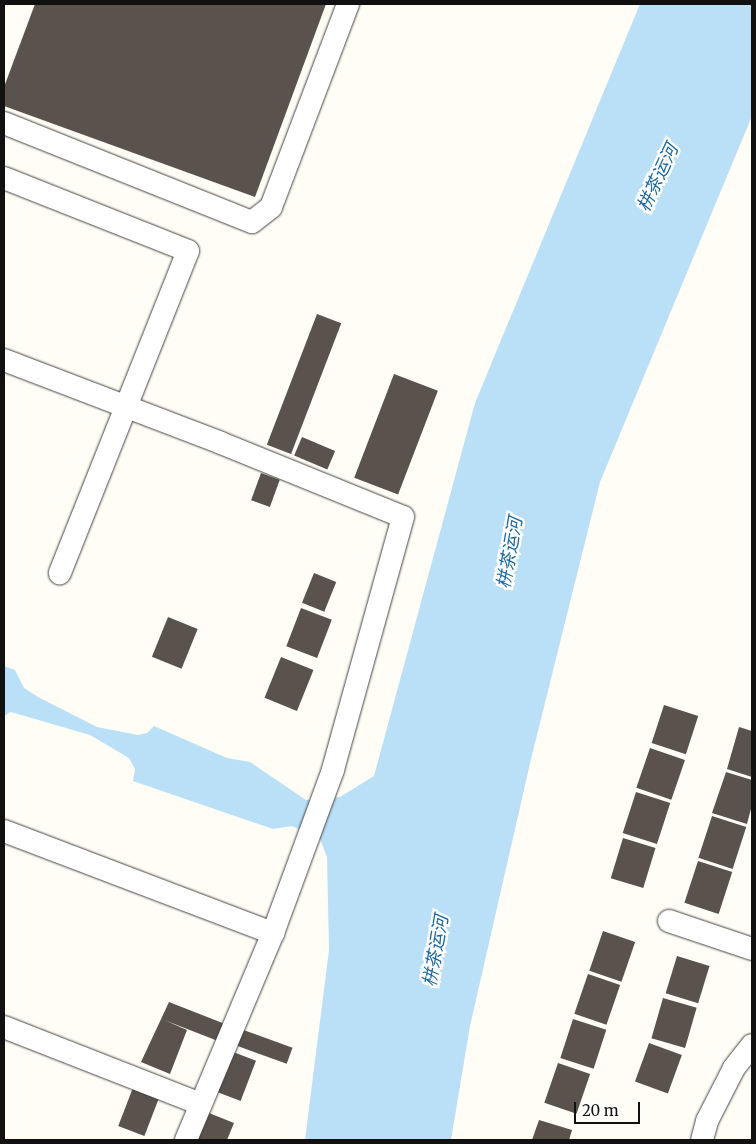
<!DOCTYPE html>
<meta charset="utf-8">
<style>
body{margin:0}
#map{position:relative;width:756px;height:1144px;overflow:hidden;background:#fffdf5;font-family:Merriweather,"Noto Sans SC",serif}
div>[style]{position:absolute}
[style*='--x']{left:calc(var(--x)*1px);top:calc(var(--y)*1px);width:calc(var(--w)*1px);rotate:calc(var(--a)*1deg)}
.water>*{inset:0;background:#b9e0f7}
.building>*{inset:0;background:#5a524d;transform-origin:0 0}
.roads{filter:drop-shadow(0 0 1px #444) drop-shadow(0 0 1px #444)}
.minor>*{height:22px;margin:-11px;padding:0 11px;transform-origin:11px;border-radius:11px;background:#fff}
span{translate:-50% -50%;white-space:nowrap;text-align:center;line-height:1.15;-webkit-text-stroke:5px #fff;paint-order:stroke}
.water-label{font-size:18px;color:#1768a6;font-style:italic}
.frame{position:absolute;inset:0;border:5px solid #111;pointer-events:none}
.scale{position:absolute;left:574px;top:1102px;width:66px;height:22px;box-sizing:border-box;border:2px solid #111;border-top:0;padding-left:6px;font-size:15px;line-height:18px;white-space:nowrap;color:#111;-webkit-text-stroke:4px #fff;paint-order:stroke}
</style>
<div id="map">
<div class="water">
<div style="clip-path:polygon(640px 4px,752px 4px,752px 116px,600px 482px,531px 759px,470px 1026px,451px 1140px,305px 1140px,329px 950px,327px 857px,320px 839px,292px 826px,273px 829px,133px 781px,135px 769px,129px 758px,90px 735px,11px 712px,4px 716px,4px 666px,15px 670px,24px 688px,38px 697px,97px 727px,138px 735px,147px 733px,154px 726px,227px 758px,250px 762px,306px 800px,340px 797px,374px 776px,475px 403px)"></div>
</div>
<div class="building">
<div style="clip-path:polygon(35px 4px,326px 4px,255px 197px,4px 106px,4px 87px)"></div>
<div style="left:317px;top:314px;width:26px;height:140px;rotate:21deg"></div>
<div style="left:394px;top:374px;width:47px;height:111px;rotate:21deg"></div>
<div style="left:302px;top:437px;width:36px;height:20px;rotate:23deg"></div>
<div style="left:261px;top:473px;width:20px;height:29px;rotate:20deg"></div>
<div style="left:314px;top:573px;width:24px;height:32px;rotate:22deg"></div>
<div style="left:301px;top:608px;width:33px;height:41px;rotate:21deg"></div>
<div style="left:168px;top:617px;width:32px;height:43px;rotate:22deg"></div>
<div style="left:281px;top:657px;width:35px;height:44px;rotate:22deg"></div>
<div style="left:664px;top:705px;width:36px;height:40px;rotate:18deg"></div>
<div style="clip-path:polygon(739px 727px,752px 731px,752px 777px,727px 769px)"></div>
<div style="left:650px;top:748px;width:37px;height:42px;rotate:19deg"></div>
<div style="clip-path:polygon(726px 772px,752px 780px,752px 805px,747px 824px,712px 813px)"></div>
<div style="left:636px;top:792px;width:36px;height:43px;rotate:18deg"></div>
<div style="left:712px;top:816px;width:36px;height:44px;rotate:18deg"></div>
<div style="left:623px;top:838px;width:34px;height:42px;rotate:17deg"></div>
<div style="left:698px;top:861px;width:36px;height:44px;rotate:18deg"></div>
<div style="left:603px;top:931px;width:34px;height:42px;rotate:19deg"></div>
<div style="left:677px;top:956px;width:34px;height:39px;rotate:17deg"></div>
<div style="left:588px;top:974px;width:34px;height:42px;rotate:19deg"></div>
<div style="left:663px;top:998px;width:35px;height:42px;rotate:16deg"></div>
<div style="clip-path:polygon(169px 1002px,225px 1024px,218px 1041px,164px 1020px,187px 1030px,170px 1074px,141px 1062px)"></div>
<div style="left:573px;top:1019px;width:35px;height:41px;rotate:18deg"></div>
<div style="left:238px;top:1028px;width:58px;height:17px;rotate:20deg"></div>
<div style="left:649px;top:1043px;width:35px;height:41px;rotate:20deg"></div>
<div style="left:228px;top:1050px;width:30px;height:43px;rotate:21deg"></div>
<div style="left:558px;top:1063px;width:34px;height:42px;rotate:19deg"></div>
<div style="left:134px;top:1085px;width:28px;height:44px;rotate:21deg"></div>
<div style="clip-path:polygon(204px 1111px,234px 1123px,227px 1140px,192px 1140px)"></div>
<div style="clip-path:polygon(539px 1120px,572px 1130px,569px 1140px,532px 1140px)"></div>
</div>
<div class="roads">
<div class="minor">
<div style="--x:4;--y:123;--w:267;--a:21.8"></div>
<div style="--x:252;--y:222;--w:24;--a:-38"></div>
<div style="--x:271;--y:207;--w:217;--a:-69.2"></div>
<div style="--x:4;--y:178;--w:198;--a:21.6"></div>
<div style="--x:188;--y:251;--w:347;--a:111.7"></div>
<div style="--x:4;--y:360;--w:232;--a:20.9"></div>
<div style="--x:221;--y:443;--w:196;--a:22.1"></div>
<div style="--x:403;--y:517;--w:263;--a:105.5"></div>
<div style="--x:333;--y:770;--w:174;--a:110.2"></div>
<div style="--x:273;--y:933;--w:225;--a:112.8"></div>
<div style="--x:4;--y:831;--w:288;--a:20.8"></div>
<div style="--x:669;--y:921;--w:88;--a:18.6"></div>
<div style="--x:4;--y:1027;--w:211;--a:21.4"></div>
<div style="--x:702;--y:1140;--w:20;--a:-75"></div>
<div style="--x:707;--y:1121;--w:59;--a:-63"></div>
<div style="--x:734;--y:1068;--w:29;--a:-52"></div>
</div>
</div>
<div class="water-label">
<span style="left:658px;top:178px;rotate:-65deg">栟茶运河</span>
<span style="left:510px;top:553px;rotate:-80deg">栟茶运河</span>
<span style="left:436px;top:951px;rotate:-80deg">栟茶运河</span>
</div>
<div class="frame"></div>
<div class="scale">20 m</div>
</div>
